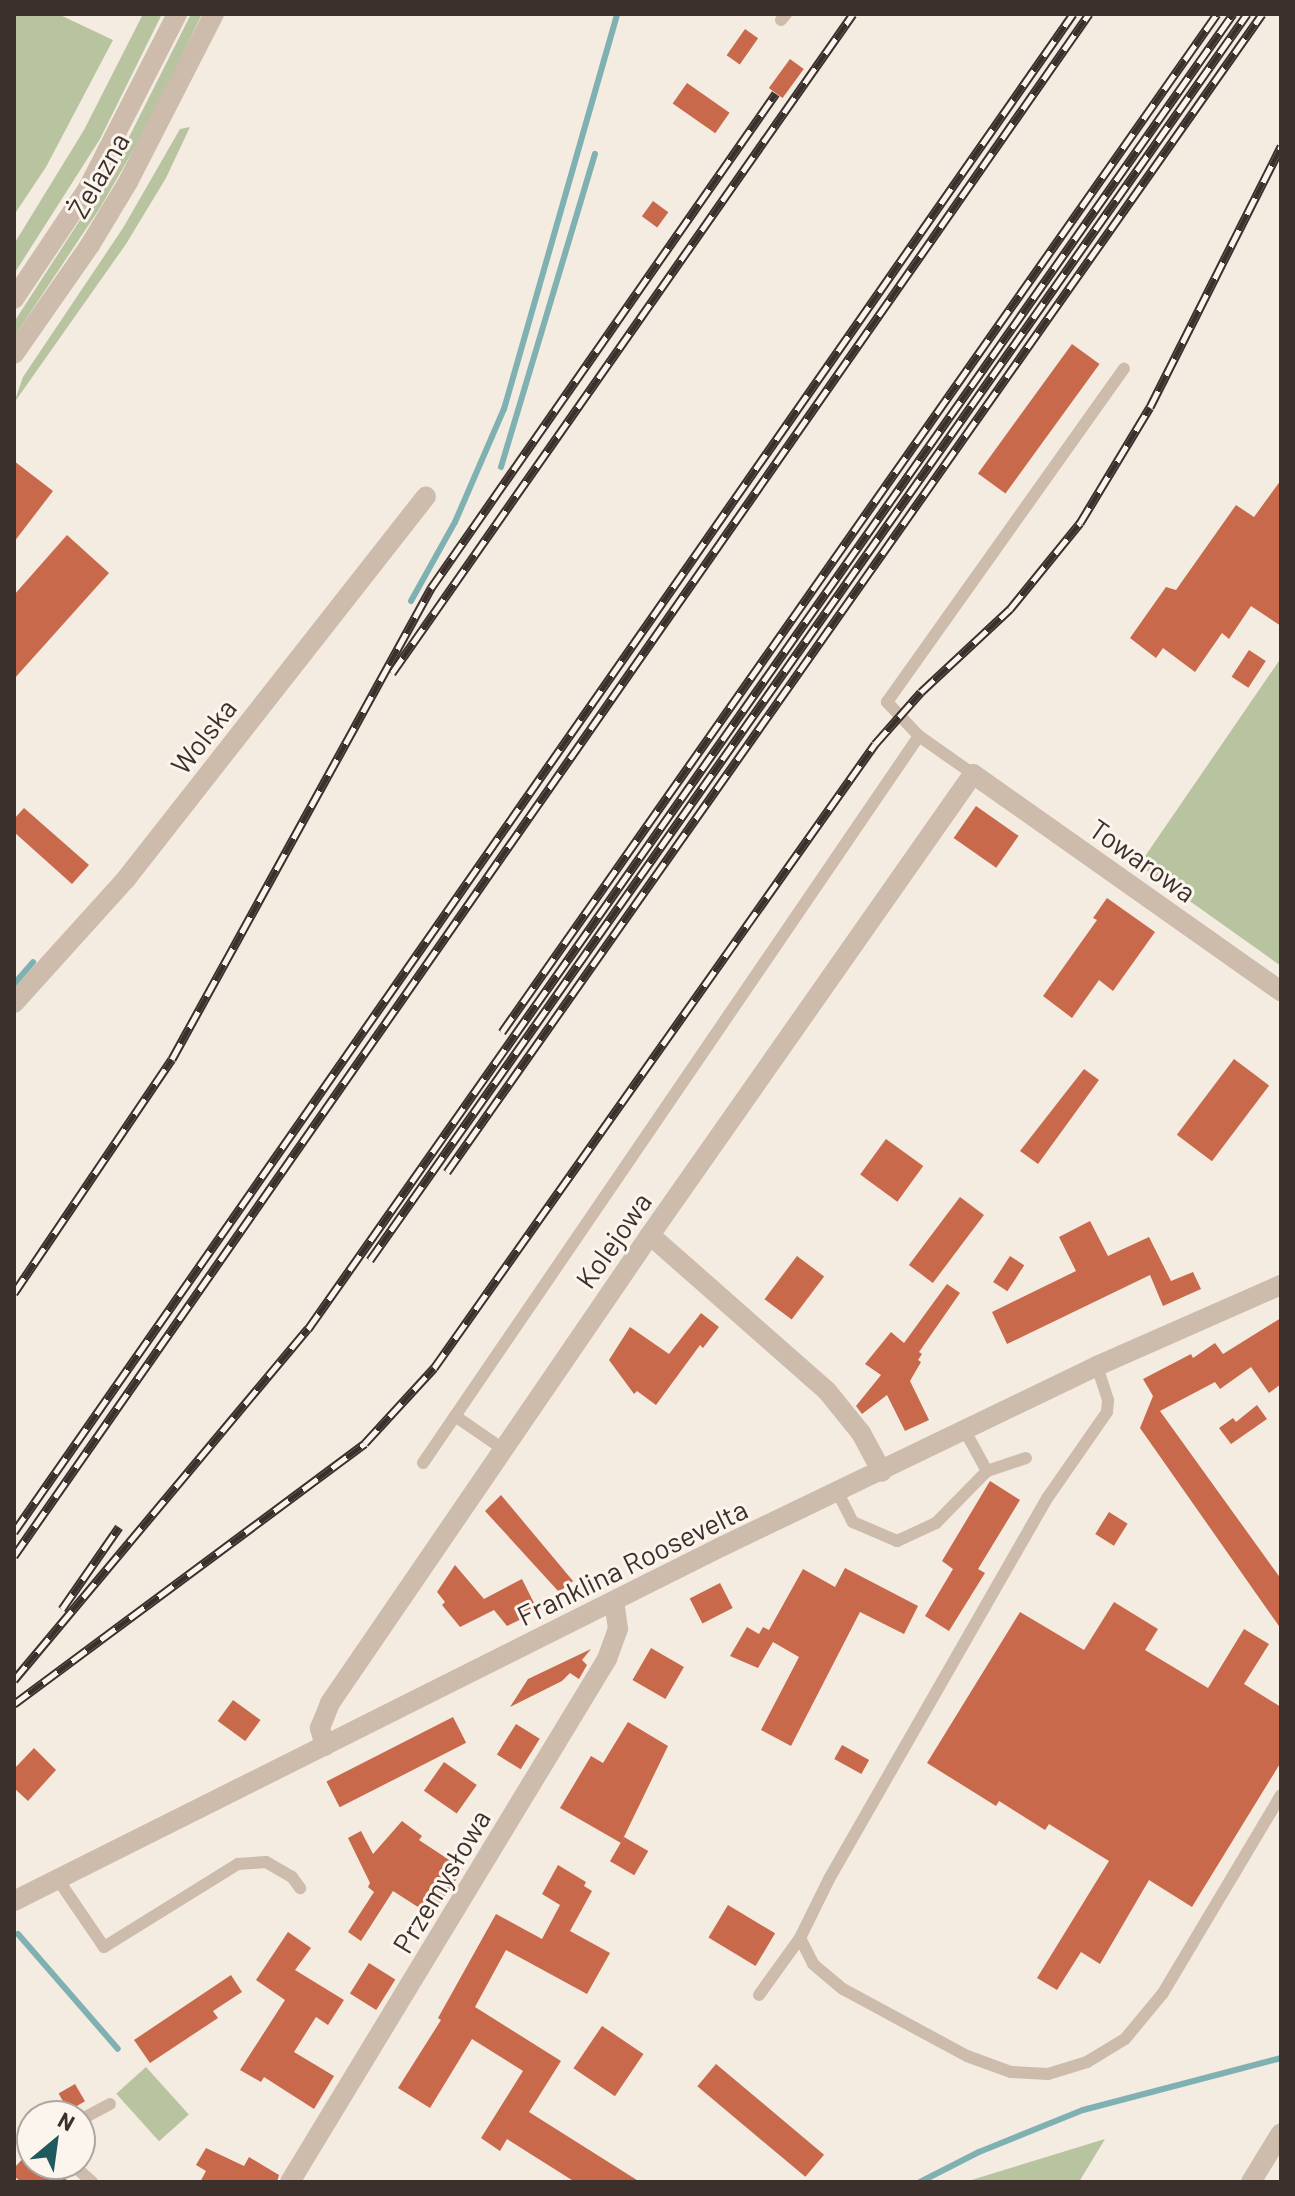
<!DOCTYPE html>
<meta charset="utf-8">
<style>
body{margin:0}
#map{position:relative;width:1295px;height:2196px;overflow:hidden;background:#f4ebe1;font-family:Barlow,sans-serif}
div>[style]{position:absolute}
[style*='--x']{left:calc(var(--x)*1px);top:calc(var(--y)*1px);width:calc(var(--w)*1px);rotate:calc(var(--a)*1deg)}
.green>*{inset:0;background:#b8c4a0;transform-origin:0 0}
.stream>*{height:6px;margin:-3px;padding:0 3px;transform-origin:3px;border-radius:3px;background:#7fb0b2}
.building>*{inset:0;background:#c8694b;transform-origin:0 0}
.service>*{height:12px;margin:-6px;padding:0 6px;transform-origin:6px;border-radius:6px;background:#cdbbac}
.minor>*{height:20px;margin:-10px;padding:0 10px;transform-origin:10px;border-radius:10px;background:#cdbbac}
.tertiary>*{height:20px;margin:-10px;padding:0 10px;transform-origin:10px;border-radius:10px;background:#cdbbac}
.rail>*{height:9px;margin-top:-4.5px;transform-origin:0;background:repeating-linear-gradient(90deg,#fbf5ee 0 18px,#3b302b 0 36px);box-sizing:border-box;border-block:2px solid #3b302b}
span{translate:-50% -50%;white-space:nowrap;text-align:center;line-height:1.15;-webkit-text-stroke:6px #fbf5ee;paint-order:stroke}
.street-label{font-size:28px;color:#3b302b}
.frame{position:absolute;inset:0;border:16px solid #3b302b;pointer-events:none}
.north{position:absolute;left:16px;top:2100px;width:80px;height:80px;box-sizing:border-box;background:#fbf5ee;border:2px solid #aea6a0;border-radius:50%;rotate:29deg;font-size:22px;font-weight:700;line-height:32px;text-align:center;color:#3b302b}
.north::after{content:'';display:block;margin:auto;width:28px;height:36px;background:#1f5a5e;clip-path:polygon(50% 0,100% 100%,50% 72%,0 100%)}
</style>
<div id="map">
<div class="green">
<div style="clip-path:polygon(14px 14px,58px 14px,113px 40px,46px 167px,14px 215px)"></div>
<div style="clip-path:polygon(143px 14px,162px 14px,100px 139px,14px 274px,14px 244px,84px 130px)"></div>
<div style="clip-path:polygon(191px 14px,202px 14px,153px 116px,100px 208px,14px 337px,14px 322px,113px 169px)"></div>
<div style="clip-path:polygon(190px 127px,166px 178px,126px 244px,14px 403px,23px 377px,123px 228px,180px 129px)"></div>
<div style="clip-path:polygon(1281px 658px,1281px 966px,1139px 865px)"></div>
<div style="left:146px;top:2067px;width:64px;height:40px;rotate:48deg"></div>
<div style="clip-path:polygon(1105px 2139px,1079px 2182px,965px 2182px)"></div>
</div>
<div class="stream">
<div style="--x:501;--y:467;--w:327;--a:-73.3"></div>
<div style="--x:411;--y:601;--w:90;--a:-60.9"></div>
<div style="--x:455;--y:522;--w:123;--a:-66.6"></div>
<div style="--x:504;--y:409;--w:411;--a:-74"></div>
<div style="--x:14;--y:984;--w:29;--a:-49"></div>
<div style="--x:18;--y:1934;--w:152;--a:49"></div>
<div style="--x:920;--y:2182;--w:66;--a:-27"></div>
<div style="--x:979;--y:2152;--w:112;--a:-22"></div>
<div style="--x:1083;--y:2110;--w:205;--a:-14.7"></div>
</div>
<div class="building">
<div style="left:745px;top:29px;width:16px;height:32px;rotate:35deg"></div>
<div style="left:790px;top:59px;width:17px;height:36px;rotate:36deg"></div>
<div style="left:687px;top:83px;width:52px;height:25px;rotate:35deg"></div>
<div style="left:653px;top:201px;width:19px;height:19px;rotate:36deg"></div>
<div style="left:1072px;top:344px;width:34px;height:160px;rotate:36deg"></div>
<div style="clip-path:polygon(14px 461px,53px 491px,14px 542px)"></div>
<div style="clip-path:polygon(1281px 480px,1281px 626px,1251px 606px,1229px 639px,1222px 633px,1195px 672px,1163px 648px,1156px 658px,1130px 638px,1166px 587px,1176px 590px,1236px 505px,1254px 517px)"></div>
<div style="clip-path:polygon(67px 535px,109px 573px,14px 679px,14px 595px)"></div>
<div style="left:1249px;top:650px;width:20px;height:32px;rotate:33deg"></div>
<div style="left:976px;top:806px;width:52px;height:39px;rotate:35deg"></div>
<div style="clip-path:polygon(24px 808px,89px 865px,72px 884px,14px 832px,14px 819px)"></div>
<div style="clip-path:polygon(1107px 898px,1155px 932px,1113px 991px,1099px 980px,1072px 1018px,1043px 996px,1097px 920px,1093px 918px)"></div>
<div style="left:1234px;top:1059px;width:44px;height:95px;rotate:37deg"></div>
<div style="clip-path:polygon(1084px 1069px,1099px 1080px,1038px 1164px,1020px 1151px)"></div>
<div style="left:886px;top:1139px;width:46px;height:44px;rotate:36deg"></div>
<div style="left:960px;top:1197px;width:30px;height:85px;rotate:37deg"></div>
<div style="clip-path:polygon(1090px 1221px,1108px 1256px,1149px 1237px,1171px 1281px,1193px 1272px,1201px 1289px,1163px 1306px,1150px 1275px,1007px 1344px,992px 1312px,1076px 1271px,1059px 1237px)"></div>
<div style="left:797px;top:1256px;width:34px;height:54px;rotate:37deg"></div>
<div style="left:1010px;top:1256px;width:17px;height:31px;rotate:33deg"></div>
<div style="clip-path:polygon(947px 1284px,960px 1293px,919px 1352px,922px 1354px,918px 1360px,921px 1362px,910px 1381px,929px 1420px,905px 1431px,887px 1395px,862px 1414px,856px 1406px,881px 1375px,865px 1364px,891px 1332px,904px 1343px)"></div>
<div style="clip-path:polygon(701px 1313px,719px 1327px,703px 1348px,700px 1345px,656px 1405px,637px 1391px,634px 1394px,609px 1360px,630px 1327px,669px 1354px)"></div>
<div style="clip-path:polygon(1281px 1318px,1281px 1384px,1269px 1393px,1251px 1367px,1220px 1389px,1215px 1382px,1160px 1411px,1281px 1579px,1281px 1629px,1140px 1428px,1153px 1396px,1143px 1379px,1191px 1354px,1193px 1358px,1215px 1343px,1223px 1354px)"></div>
<div style="clip-path:polygon(1257px 1405px,1267px 1419px,1231px 1444px,1219px 1428px,1233px 1418px,1236px 1422px)"></div>
<div style="clip-path:polygon(990px 1481px,1020px 1500px,978px 1569px,985px 1573px,949px 1631px,925px 1616px,953px 1569px,942px 1561px)"></div>
<div style="clip-path:polygon(501px 1495px,573px 1581px,559px 1592px,485px 1511px)"></div>
<div style="left:1109px;top:1512px;width:22px;height:26px;rotate:32deg"></div>
<div style="clip-path:polygon(455px 1565px,484px 1599px,522px 1579px,538px 1611px,507px 1626px,494px 1610px,460px 1627px,442px 1605px,445px 1602px,437px 1592px)"></div>
<div style="clip-path:polygon(845px 1568px,918px 1606px,904px 1634px,860px 1612px,791px 1746px,761px 1730px,799px 1657px,773px 1642px,758px 1668px,730px 1656px,747px 1627px,759px 1634px,763px 1627px,769px 1630px,803px 1569px,835px 1587px)"></div>
<div style="left:720px;top:1583px;width:28px;height:34px;rotate:63deg"></div>
<div style="clip-path:polygon(1114px 1602px,1158px 1629px,1145px 1650px,1208px 1688px,1244px 1629px,1269px 1644px,1244px 1684px,1281px 1707px,1281px 1762px,1192px 1907px,1149px 1880px,1100px 1964px,1081px 1952px,1057px 1990px,1037px 1978px,1109px 1861px,1049px 1824px,1045px 1830px,999px 1801px,996px 1806px,927px 1763px,1020px 1612px,1084px 1650px)"></div>
<div style="left:651px;top:1648px;width:38px;height:37px;rotate:30deg"></div>
<div style="clip-path:polygon(591px 1649px,582px 1660px,587px 1665px,579px 1679px,570px 1673px,562px 1681px,510px 1707px,528px 1679px)"></div>
<div style="left:233px;top:1700px;width:34px;height:26px;rotate:36deg"></div>
<div style="left:453px;top:1717px;width:29px;height:142px;rotate:63deg"></div>
<div style="clip-path:polygon(628px 1722px,668px 1746px,621px 1843px,560px 1808px,591px 1756px,603px 1763px)"></div>
<div style="left:516px;top:1724px;width:28px;height:36px;rotate:32deg"></div>
<div style="left:842px;top:1745px;width:31px;height:16px;rotate:29deg"></div>
<div style="clip-path:polygon(34px 1748px,56px 1770px,28px 1801px,14px 1788px,14px 1769px)"></div>
<div style="left:444px;top:1762px;width:40px;height:35px;rotate:35deg"></div>
<div style="clip-path:polygon(402px 1821px,422px 1836px,419px 1840px,463px 1869px,432px 1916px,393px 1891px,361px 1941px,348px 1932px,374px 1892px,368px 1887px,370px 1883px,348px 1838px,361px 1831px,373px 1854px)"></div>
<div style="left:624px;top:1837px;width:28px;height:28px;rotate:30deg"></div>
<div style="clip-path:polygon(558px 1865px,586px 1882px,584px 1886px,592px 1891px,570px 1931px,610px 1953px,587px 1994px,506px 1950px,475px 2007px,561px 2061px,529px 2112px,640px 2182px,575px 2182px,507px 2139px,500px 2151px,481px 2138px,523px 2071px,472px 2039px,430px 2108px,398px 2088px,441px 2020px,438px 2018px,496px 1914px,542px 1939px,560px 1905px,542px 1894px)"></div>
<div style="left:728px;top:1905px;width:55px;height:38px;rotate:31deg"></div>
<div style="clip-path:polygon(288px 1932px,311px 1948px,295px 1970px,344px 2000px,328px 2025px,316px 2017px,294px 2052px,334px 2076px,314px 2109px,264px 2077px,261px 2082px,240px 2070px,285px 2000px,256px 1980px)"></div>
<div style="left:369px;top:1963px;width:31px;height:36px;rotate:32deg"></div>
<div style="clip-path:polygon(231px 1975px,242px 1992px,213px 2011px,218px 2018px,150px 2063px,134px 2040px)"></div>
<div style="left:602px;top:2026px;width:50px;height:51px;rotate:34deg"></div>
<div style="left:716px;top:2064px;width:141px;height:29px;rotate:40deg"></div>
<div style="left:75px;top:2084px;width:20px;height:19px;rotate:60deg"></div>
<div style="clip-path:polygon(206px 2148px,244px 2166px,249px 2157px,279px 2175px,277px 2182px,200px 2182px,206px 2171px,196px 2165px)"></div>
<div style="clip-path:polygon(32px 2149px,32px 2164px,50px 2164px,69px 2182px,21px 2182px,14px 2176px,14px 2168px)"></div>
</div>
<div class="service">
<div style="--x:781;--y:20;--w:8;--a:-50"></div>
<div style="--x:919;--y:736;--w:47;--a:-133.3"></div>
<div style="--x:887;--y:702;--w:409;--a:-54.6"></div>
<div style="--x:455;--y:1416;--w:58;--a:34.5"></div>
<div style="--x:965;--y:1431;--w:46;--a:61.2"></div>
<div style="--x:423;--y:1463;--w:880;--a:-55.7"></div>
<div style="--x:919;--y:736;--w:66;--a:35.1"></div>
<div style="--x:838;--y:1493;--w:33;--a:63"></div>
<div style="--x:853;--y:1522;--w:48;--a:23.4"></div>
<div style="--x:897;--y:1541;--w:43;--a:-24.8"></div>
<div style="--x:936;--y:1523;--w:73;--a:-45.6"></div>
<div style="--x:987;--y:1471;--w:41;--a:-18.4"></div>
<div style="--x:59;--y:1881;--w:80;--a:55.7"></div>
<div style="--x:104;--y:1947;--w:158;--a:-31.8"></div>
<div style="--x:238;--y:1864;--w:28;--a:-4"></div>
<div style="--x:266;--y:1862;--w:30;--a:30"></div>
<div style="--x:292;--y:1877;--w:14;--a:54"></div>
<div style="--x:800;--y:1938;--w:29;--a:63"></div>
<div style="--x:813;--y:1964;--w:39;--a:40"></div>
<div style="--x:843;--y:1989;--w:141;--a:28.4"></div>
<div style="--x:967;--y:2056;--w:47;--a:20"></div>
<div style="--x:1011;--y:2072;--w:37;--a:3"></div>
<div style="--x:1048;--y:2074;--w:41;--a:-17.1"></div>
<div style="--x:1087;--y:2062;--w:44;--a:-31.2"></div>
<div style="--x:1125;--y:2039;--w:60;--a:-50.4"></div>
<div style="--x:1163;--y:1993;--w:230;--a:-59.2"></div>
<div style="--x:759;--y:1995;--w:70;--a:-54.3"></div>
<div style="--x:800;--y:1938;--w:66;--a:-63.8"></div>
<div style="--x:829;--y:1879;--w:440;--a:-60.2"></div>
<div style="--x:1048;--y:1497;--w:103;--a:-55.2"></div>
<div style="--x:1107;--y:1412;--w:12;--a:-85"></div>
<div style="--x:1108;--y:1400;--w:36;--a:-108"></div>
<div style="--x:80;--y:2120;--w:34;--a:-28"></div>
<div style="--x:72;--y:2164;--w:27;--a:42"></div>
</div>
<div class="minor">
<div style="--x:14;--y:1003;--w:167;--a:-47.9"></div>
<div style="--x:126;--y:879;--w:486;--a:-51.9"></div>
<div style="--x:650;--y:1235;--w:236;--a:41.4"></div>
<div style="--x:827;--y:1391;--w:54;--a:51"></div>
<div style="--x:861;--y:1433;--w:44;--a:61.7"></div>
<div style="--x:325;--y:1746;--w:19;--a:-106"></div>
<div style="--x:320;--y:1728;--w:27;--a:-68"></div>
<div style="--x:330;--y:1703;--w:567;--a:-55.64"></div>
<div style="--x:650;--y:1235;--w:563;--a:-54.98"></div>
<div style="--x:973;--y:774;--w:377;--a:35.2"></div>
<div style="--x:290;--y:2182;--w:612;--a:-58.78"></div>
<div style="--x:607;--y:1659;--w:32;--a:-70"></div>
<div style="--x:618;--y:1629;--w:27;--a:-98"></div>
<div style="--x:1251;--y:2182;--w:57;--a:-58.5"></div>
</div>
<div class="tertiary">
<div style="--x:14;--y:299;--w:131;--a:-56.2"></div>
<div style="--x:87;--y:190;--w:198;--a:-62.9"></div>
<div style="--x:14;--y:354;--w:133;--a:-55.1"></div>
<div style="--x:90;--y:245;--w:74;--a:-58.9"></div>
<div style="--x:128;--y:182;--w:189;--a:-62.9"></div>
<div style="--x:14;--y:1901;--w:793;--a:-26.6"></div>
<div style="--x:723;--y:1546;--w:415;--a:-25.7"></div>
<div style="--x:1097;--y:1366;--w:201;--a:-23.8"></div>
</div>
<div class="rail">
<div style="--x:392;--y:673;--w:804;--a:-55.03"></div>
<div style="--x:502;--y:1032;--w:1244;--a:-54.92"></div>
<div style="--x:447;--y:1172;--w:1416;--a:-54.86"></div>
<div style="--x:370;--y:1260;--w:1524;--a:-54.86"></div>
<div style="--x:14;--y:1293;--w:282;--a:-56"></div>
<div style="--x:172;--y:1059;--w:538;--a:-61.19"></div>
<div style="--x:431;--y:588;--w:603;--a:-55.12"></div>
<div style="--x:14;--y:1532;--w:1851;--a:-55.1"></div>
<div style="--x:14;--y:1556;--w:1880;--a:-55.12"></div>
<div style="--x:62;--y:1609;--w:100;--a:-55.2"></div>
<div style="--x:14;--y:1680;--w:458;--a:-50.1"></div>
<div style="--x:308;--y:1329;--w:1608;--a:-54.88"></div>
<div style="--x:14;--y:1704;--w:437;--a:-36.6"></div>
<div style="--x:365;--y:1443;--w:102;--a:-47.4"></div>
<div style="--x:434;--y:1368;--w:764;--a:-54.75"></div>
<div style="--x:875;--y:744;--w:69;--a:-48.5"></div>
<div style="--x:921;--y:692;--w:122;--a:-43"></div>
<div style="--x:1010;--y:609;--w:111;--a:-50.9"></div>
<div style="--x:1080;--y:523;--w:135;--a:-58.9"></div>
<div style="--x:1150;--y:407;--w:292;--a:-63.3"></div>
</div>
<div class="street-label">
<span style="left:98px;top:175px;rotate:-60deg">Żelazna</span>
<span style="left:203px;top:736px;rotate:-52deg">Wolska</span>
<span style="left:1143px;top:860px;rotate:35deg">Towarowa</span>
<span style="left:613px;top:1240px;rotate:-55deg">Kolejowa</span>
<span style="left:632px;top:1562px;rotate:-26deg">Franklina Roosevelta</span>
<span style="left:441px;top:1881px;rotate:-59deg">Przemysłowa</span>
</div>
<div class="frame"></div>
<div class="north">N</div>
</div>
